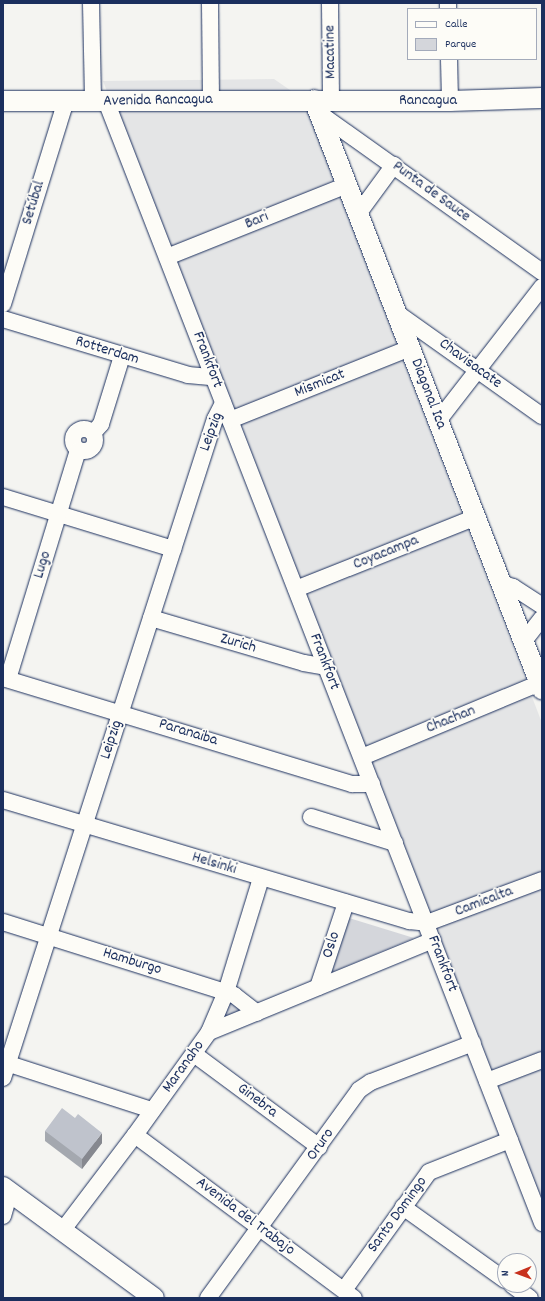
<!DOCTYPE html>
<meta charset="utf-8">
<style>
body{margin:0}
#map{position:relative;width:545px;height:1301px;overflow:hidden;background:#f4f4f1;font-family:Dekko,sans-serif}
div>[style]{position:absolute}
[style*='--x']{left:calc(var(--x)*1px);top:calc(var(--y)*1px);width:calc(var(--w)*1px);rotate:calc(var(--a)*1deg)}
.built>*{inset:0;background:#e4e5e6}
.green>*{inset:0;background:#d4d6db}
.roads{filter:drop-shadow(0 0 1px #1b2f5e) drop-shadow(0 0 1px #1b2f5e)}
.minor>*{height:16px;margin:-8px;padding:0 8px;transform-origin:8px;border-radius:8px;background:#fdfcf7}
.minor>.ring{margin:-8px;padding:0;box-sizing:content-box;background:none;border:16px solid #fdfcf7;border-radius:50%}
.major>*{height:20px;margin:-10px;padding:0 10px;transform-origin:10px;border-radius:10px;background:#fdfcf7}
.wall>*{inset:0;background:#a4a8af}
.shaded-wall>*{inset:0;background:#86888f}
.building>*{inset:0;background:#bfc3cc}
span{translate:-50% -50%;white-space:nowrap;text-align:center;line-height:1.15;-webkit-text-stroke:3.5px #fdfcf7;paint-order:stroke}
.street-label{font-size:16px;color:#1b2f5e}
.frame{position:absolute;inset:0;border:4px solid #1b2f5e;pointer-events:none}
.legend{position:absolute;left:407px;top:8px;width:130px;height:52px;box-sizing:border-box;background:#fdfcf7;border:1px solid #a3aaba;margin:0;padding:5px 7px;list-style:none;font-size:12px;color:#1b2f5e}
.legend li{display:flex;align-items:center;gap:8px;height:20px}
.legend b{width:20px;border:1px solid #a3aaba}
.north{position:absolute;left:497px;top:1253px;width:40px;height:40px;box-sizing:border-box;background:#fdfcf7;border:1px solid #a3aaba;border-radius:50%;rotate:269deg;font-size:11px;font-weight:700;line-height:16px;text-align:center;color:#1b2f5e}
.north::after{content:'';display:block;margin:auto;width:14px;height:18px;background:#c8321e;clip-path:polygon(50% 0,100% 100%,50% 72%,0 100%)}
</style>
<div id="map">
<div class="built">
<div style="clip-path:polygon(274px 79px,303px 99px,542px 723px,542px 1214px,103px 81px)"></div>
</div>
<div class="green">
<div style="clip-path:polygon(349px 918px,414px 938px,330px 973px)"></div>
<div style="clip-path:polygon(227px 998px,244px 1012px,218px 1023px)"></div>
</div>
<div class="roads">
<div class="minor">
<div style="--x:91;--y:3;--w:98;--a:88.8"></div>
<div style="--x:210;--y:3;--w:97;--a:89.4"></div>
<div style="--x:330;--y:3;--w:98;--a:89.4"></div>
<div style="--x:448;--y:3;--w:6;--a:90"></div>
<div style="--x:449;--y:59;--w:42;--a:88.6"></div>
<div style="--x:106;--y:101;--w:1204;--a:68.76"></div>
<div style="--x:319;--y:113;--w:274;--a:35.5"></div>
<div style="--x:358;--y:214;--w:61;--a:-53.7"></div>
<div style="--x:167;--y:257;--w:194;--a:-21.8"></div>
<div style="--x:3;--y:304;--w:213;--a:-72.8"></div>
<div style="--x:397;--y:313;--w:178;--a:35.4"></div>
<div style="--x:3;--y:319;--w:193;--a:16.8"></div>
<div style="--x:188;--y:375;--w:25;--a:5"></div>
<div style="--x:230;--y:420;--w:194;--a:-21.8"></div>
<div style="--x:438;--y:421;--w:170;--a:-52.2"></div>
<div class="ring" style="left:73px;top:429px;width:6px;height:6px"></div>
<div style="--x:93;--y:433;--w:12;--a:-48"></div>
<div style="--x:101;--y:424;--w:71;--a:-72.8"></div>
<div style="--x:3;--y:497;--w:178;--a:17"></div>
<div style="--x:501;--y:583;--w:13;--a:18"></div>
<div style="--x:513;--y:587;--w:35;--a:33"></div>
<div style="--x:296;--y:589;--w:194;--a:-21.8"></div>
<div style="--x:151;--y:618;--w:159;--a:16.4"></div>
<div style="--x:304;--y:663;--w:22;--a:10"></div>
<div style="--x:524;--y:641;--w:29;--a:-52"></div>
<div style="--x:3;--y:678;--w:365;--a:16.9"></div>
<div style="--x:352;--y:784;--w:20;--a:0"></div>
<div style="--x:8;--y:679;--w:239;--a:-73"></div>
<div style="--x:362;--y:757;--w:193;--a:-22.6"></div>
<div style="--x:3;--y:800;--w:424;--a:16.6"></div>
<div style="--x:409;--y:921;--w:18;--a:6"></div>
<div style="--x:427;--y:923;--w:123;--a:-20.5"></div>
<div style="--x:311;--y:817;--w:88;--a:17.2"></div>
<div style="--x:3;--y:922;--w:230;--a:17.5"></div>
<div style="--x:222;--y:991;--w:13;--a:18"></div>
<div style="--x:234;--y:995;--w:29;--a:38"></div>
<div style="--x:318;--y:987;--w:89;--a:-71.6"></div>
<div style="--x:209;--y:1032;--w:242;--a:-22.3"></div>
<div style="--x:194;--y:1054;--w:156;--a:36.6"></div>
<div style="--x:3;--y:1062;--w:157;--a:17.9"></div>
<div style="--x:3;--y:1078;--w:692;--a:-72.17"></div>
<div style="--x:215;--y:419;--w:18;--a:-63"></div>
<div style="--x:487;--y:1081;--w:59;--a:-20.9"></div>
<div style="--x:135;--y:1135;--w:273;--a:36.7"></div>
<div style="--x:403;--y:1207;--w:125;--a:35.6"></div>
<div style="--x:3;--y:1216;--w:25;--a:-74"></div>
<div style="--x:62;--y:1231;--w:121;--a:-52.8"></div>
<div style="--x:135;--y:1135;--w:127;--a:-54.3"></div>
<div style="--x:209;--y:1032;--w:43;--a:-67"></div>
<div style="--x:226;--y:992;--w:119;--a:-72.9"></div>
<div style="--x:512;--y:1285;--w:22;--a:36"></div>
<div style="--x:344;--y:1290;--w:145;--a:-54.2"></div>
<div style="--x:429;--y:1172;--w:87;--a:-21.6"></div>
<div style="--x:208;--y:1298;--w:257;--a:-54"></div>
<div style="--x:359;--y:1090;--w:14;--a:-34"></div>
<div style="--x:371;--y:1082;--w:109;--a:-20.9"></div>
</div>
<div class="major">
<div style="--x:314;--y:100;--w:632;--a:68.84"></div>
<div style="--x:3;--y:101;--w:447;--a:0"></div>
<div style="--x:450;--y:101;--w:92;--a:-1.9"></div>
<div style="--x:3;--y:1187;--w:187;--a:36.3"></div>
</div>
</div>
<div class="wall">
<div style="clip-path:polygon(45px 1131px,102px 1143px,82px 1169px,45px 1141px)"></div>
</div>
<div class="shaded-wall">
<div style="clip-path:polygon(102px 1133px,102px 1143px,82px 1169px,82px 1159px)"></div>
</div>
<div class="building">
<div style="clip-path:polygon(62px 1108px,75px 1118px,78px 1114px,102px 1133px,82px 1159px,45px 1131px)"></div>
</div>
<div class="street-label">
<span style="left:331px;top:52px;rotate:-91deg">Macatine</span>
<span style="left:158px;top:101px;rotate:-1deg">Avenida Rancagua</span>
<span style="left:428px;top:101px">Rancagua</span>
<span style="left:431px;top:192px;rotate:36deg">Punta de Sauce</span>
<span style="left:34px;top:203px;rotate:-73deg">Setúbal</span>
<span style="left:257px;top:221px;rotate:-22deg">Bari</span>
<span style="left:107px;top:351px;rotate:17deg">Rotterdam</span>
<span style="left:207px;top:360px;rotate:69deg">Frankfort</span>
<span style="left:470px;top:364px;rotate:36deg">Chavisacate</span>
<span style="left:320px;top:384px;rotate:-22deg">Mismicat</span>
<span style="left:428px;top:394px;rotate:69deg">Diagonal Ica</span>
<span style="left:212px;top:432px;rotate:-70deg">Leipzig</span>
<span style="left:386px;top:553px;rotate:-22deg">Coyacampa</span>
<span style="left:43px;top:565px;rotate:-73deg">Lugo</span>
<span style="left:238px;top:644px;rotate:16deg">Zurich</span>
<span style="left:324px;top:662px;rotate:69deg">Frankfort</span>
<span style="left:451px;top:720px;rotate:-22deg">Chachan</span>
<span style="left:188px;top:733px;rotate:17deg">Paranaiba</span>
<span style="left:112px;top:740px;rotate:-72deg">Leipzig</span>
<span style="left:214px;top:864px;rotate:17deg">Helsinki</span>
<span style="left:484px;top:902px;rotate:-21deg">Camicalta</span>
<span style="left:332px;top:945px;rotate:-72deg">Oslo</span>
<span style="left:132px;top:962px;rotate:17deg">Hamburgo</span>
<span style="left:442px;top:964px;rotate:69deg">Frankfort</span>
<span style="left:184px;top:1067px;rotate:-54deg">Maranaho</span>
<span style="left:257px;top:1101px;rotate:37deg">Ginebra</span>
<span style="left:321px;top:1145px;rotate:-55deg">Oruro</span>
<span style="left:398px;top:1215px;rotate:-54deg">Santo Domingo</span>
<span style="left:245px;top:1217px;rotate:37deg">Avenida del Trabajo</span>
</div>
<div class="frame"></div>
<ul class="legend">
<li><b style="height:5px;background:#fdfcf7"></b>Calle</li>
<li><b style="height:11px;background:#d4d6db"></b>Parque</li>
</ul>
<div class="north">N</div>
</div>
